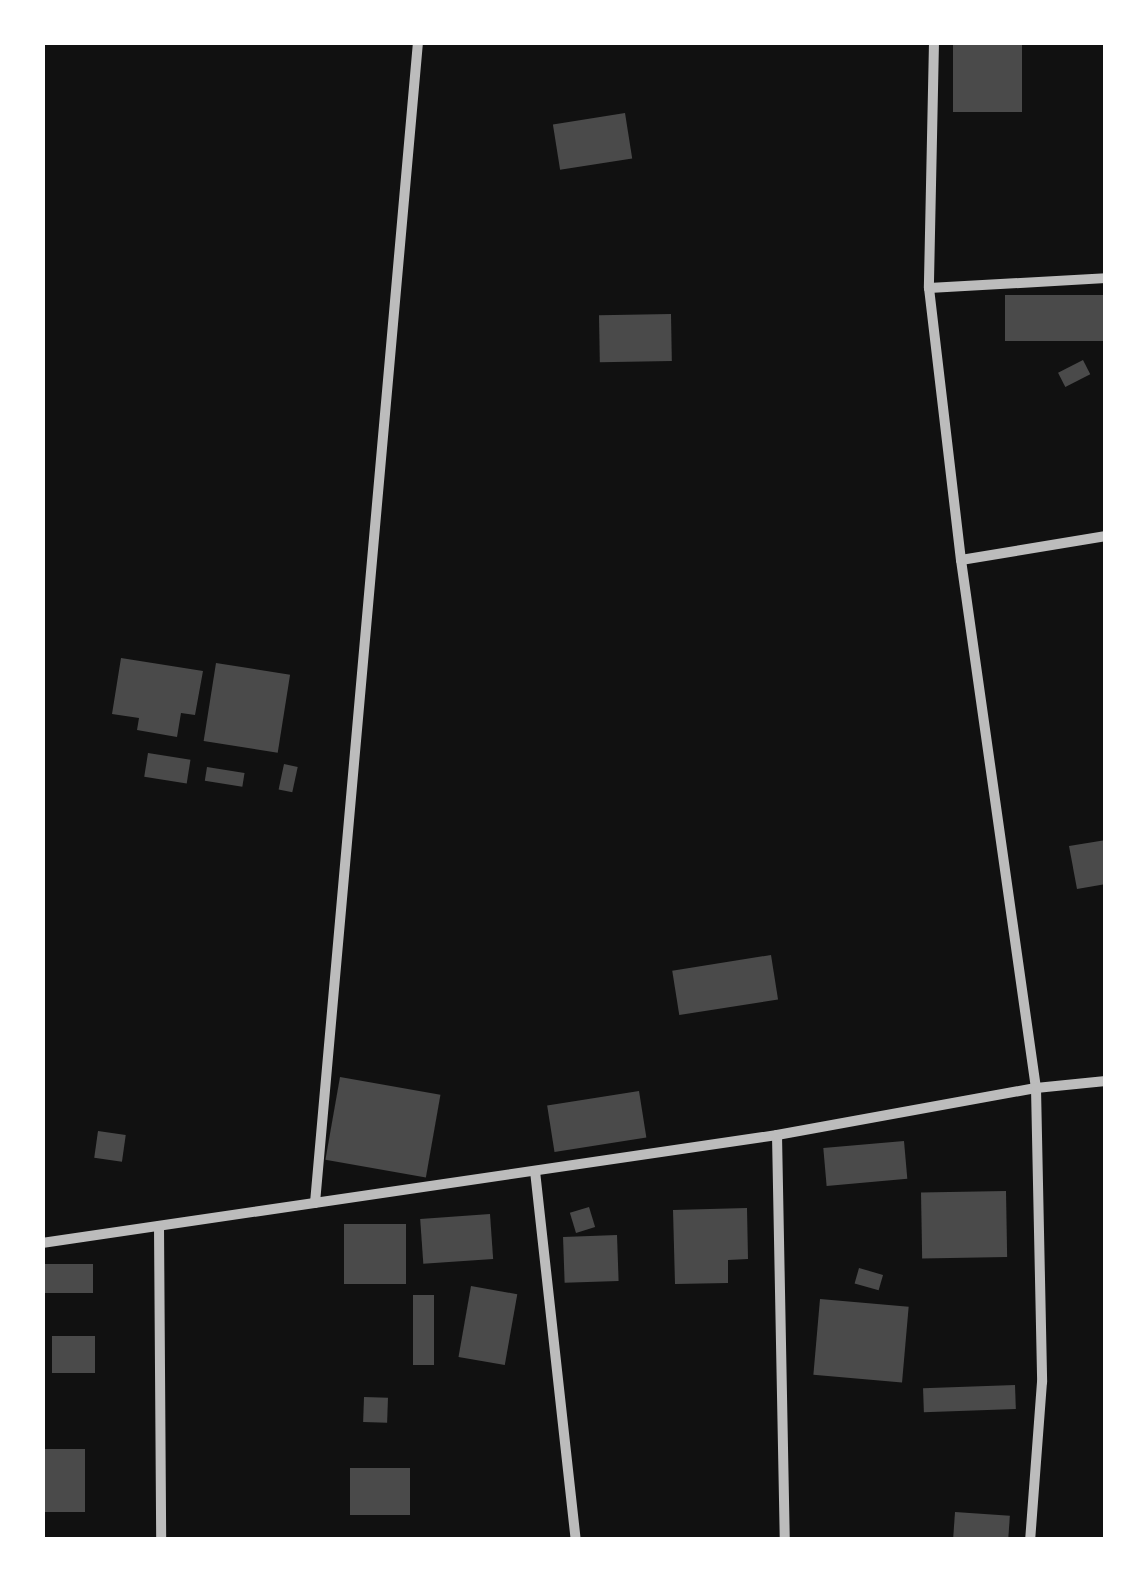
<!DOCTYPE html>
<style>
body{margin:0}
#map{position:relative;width:1148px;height:1582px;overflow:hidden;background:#111;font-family:"Work Sans",sans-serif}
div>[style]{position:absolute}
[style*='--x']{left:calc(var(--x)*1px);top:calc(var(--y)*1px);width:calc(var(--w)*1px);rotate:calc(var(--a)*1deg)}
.building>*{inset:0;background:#4a4a4a;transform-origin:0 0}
.minor>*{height:10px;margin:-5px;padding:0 5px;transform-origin:5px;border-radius:5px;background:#bcbcbc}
span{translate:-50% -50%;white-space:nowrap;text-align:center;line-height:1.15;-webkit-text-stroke:9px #fff;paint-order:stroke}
.frame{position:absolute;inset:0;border:45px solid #fff;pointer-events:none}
</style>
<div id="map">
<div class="building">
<div style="left:953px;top:42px;width:69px;height:70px"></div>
<div style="left:625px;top:113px;width:46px;height:73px;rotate:81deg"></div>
<div style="left:1106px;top:295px;width:46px;height:101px;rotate:90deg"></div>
<div style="left:671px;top:314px;width:47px;height:72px;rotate:89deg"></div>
<div style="left:1083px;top:360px;width:16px;height:28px;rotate:63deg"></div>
<div style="clip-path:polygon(121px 658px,203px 671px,195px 715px,181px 713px,177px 737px,137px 730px,139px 718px,112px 714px)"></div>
<div style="left:216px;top:663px;width:75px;height:79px;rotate:9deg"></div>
<div style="left:148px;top:753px;width:43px;height:24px;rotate:9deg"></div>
<div style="left:284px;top:764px;width:14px;height:26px;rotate:12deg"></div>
<div style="left:207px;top:767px;width:38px;height:14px;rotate:9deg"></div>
<div style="clip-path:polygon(1106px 840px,1106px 884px,1077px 889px,1069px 846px)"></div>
<div style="left:771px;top:955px;width:45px;height:100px;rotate:81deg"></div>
<div style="left:340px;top:1077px;width:102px;height:84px;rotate:10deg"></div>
<div style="left:639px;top:1091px;width:47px;height:93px;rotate:81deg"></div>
<div style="left:98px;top:1131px;width:28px;height:27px;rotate:8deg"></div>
<div style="left:904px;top:1141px;width:38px;height:81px;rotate:85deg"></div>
<div style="left:1006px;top:1191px;width:66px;height:85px;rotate:89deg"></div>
<div style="left:589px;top:1207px;width:21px;height:20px;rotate:73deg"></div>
<div style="clip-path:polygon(747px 1208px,748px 1259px,728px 1260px,728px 1283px,675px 1284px,673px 1210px)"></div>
<div style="left:490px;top:1214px;width:45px;height:70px;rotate:86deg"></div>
<div style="left:344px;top:1224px;width:62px;height:60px"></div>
<div style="left:617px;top:1235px;width:46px;height:54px;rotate:88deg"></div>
<div style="left:43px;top:1264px;width:50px;height:29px"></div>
<div style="left:859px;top:1268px;width:25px;height:16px;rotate:16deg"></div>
<div style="left:471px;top:1286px;width:47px;height:72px;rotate:10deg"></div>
<div style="left:413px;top:1295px;width:21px;height:70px"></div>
<div style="left:820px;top:1299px;width:89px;height:76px;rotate:5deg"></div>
<div style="left:52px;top:1336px;width:43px;height:37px"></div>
<div style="left:1015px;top:1385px;width:24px;height:92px;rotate:88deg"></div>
<div style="left:364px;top:1397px;width:24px;height:25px;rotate:2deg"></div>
<div style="left:42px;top:1449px;width:43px;height:63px"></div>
<div style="left:350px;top:1468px;width:60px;height:47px"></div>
<div style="left:955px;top:1512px;width:55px;height:27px;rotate:4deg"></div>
</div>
<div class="minor">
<div style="--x:934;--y:42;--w:246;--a:91.2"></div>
<div style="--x:929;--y:288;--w:274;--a:83.3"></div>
<div style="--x:961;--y:560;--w:533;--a:81.92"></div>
<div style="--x:1036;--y:1088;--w:294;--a:88.8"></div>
<div style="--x:1042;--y:1382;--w:158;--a:94.3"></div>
<div style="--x:929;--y:288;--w:177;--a:-3.2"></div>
<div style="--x:961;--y:560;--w:147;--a:-9.4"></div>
<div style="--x:777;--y:1135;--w:405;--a:88.9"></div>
<div style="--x:535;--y:1171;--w:371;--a:83.7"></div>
<div style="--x:315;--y:1203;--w:1166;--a:-84.93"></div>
<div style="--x:159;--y:1226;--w:314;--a:89.6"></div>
<div style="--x:42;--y:1243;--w:743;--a:-8.36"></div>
<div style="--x:777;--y:1135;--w:263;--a:-10.3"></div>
<div style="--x:1036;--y:1088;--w:70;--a:-5.7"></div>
</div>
<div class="frame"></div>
</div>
